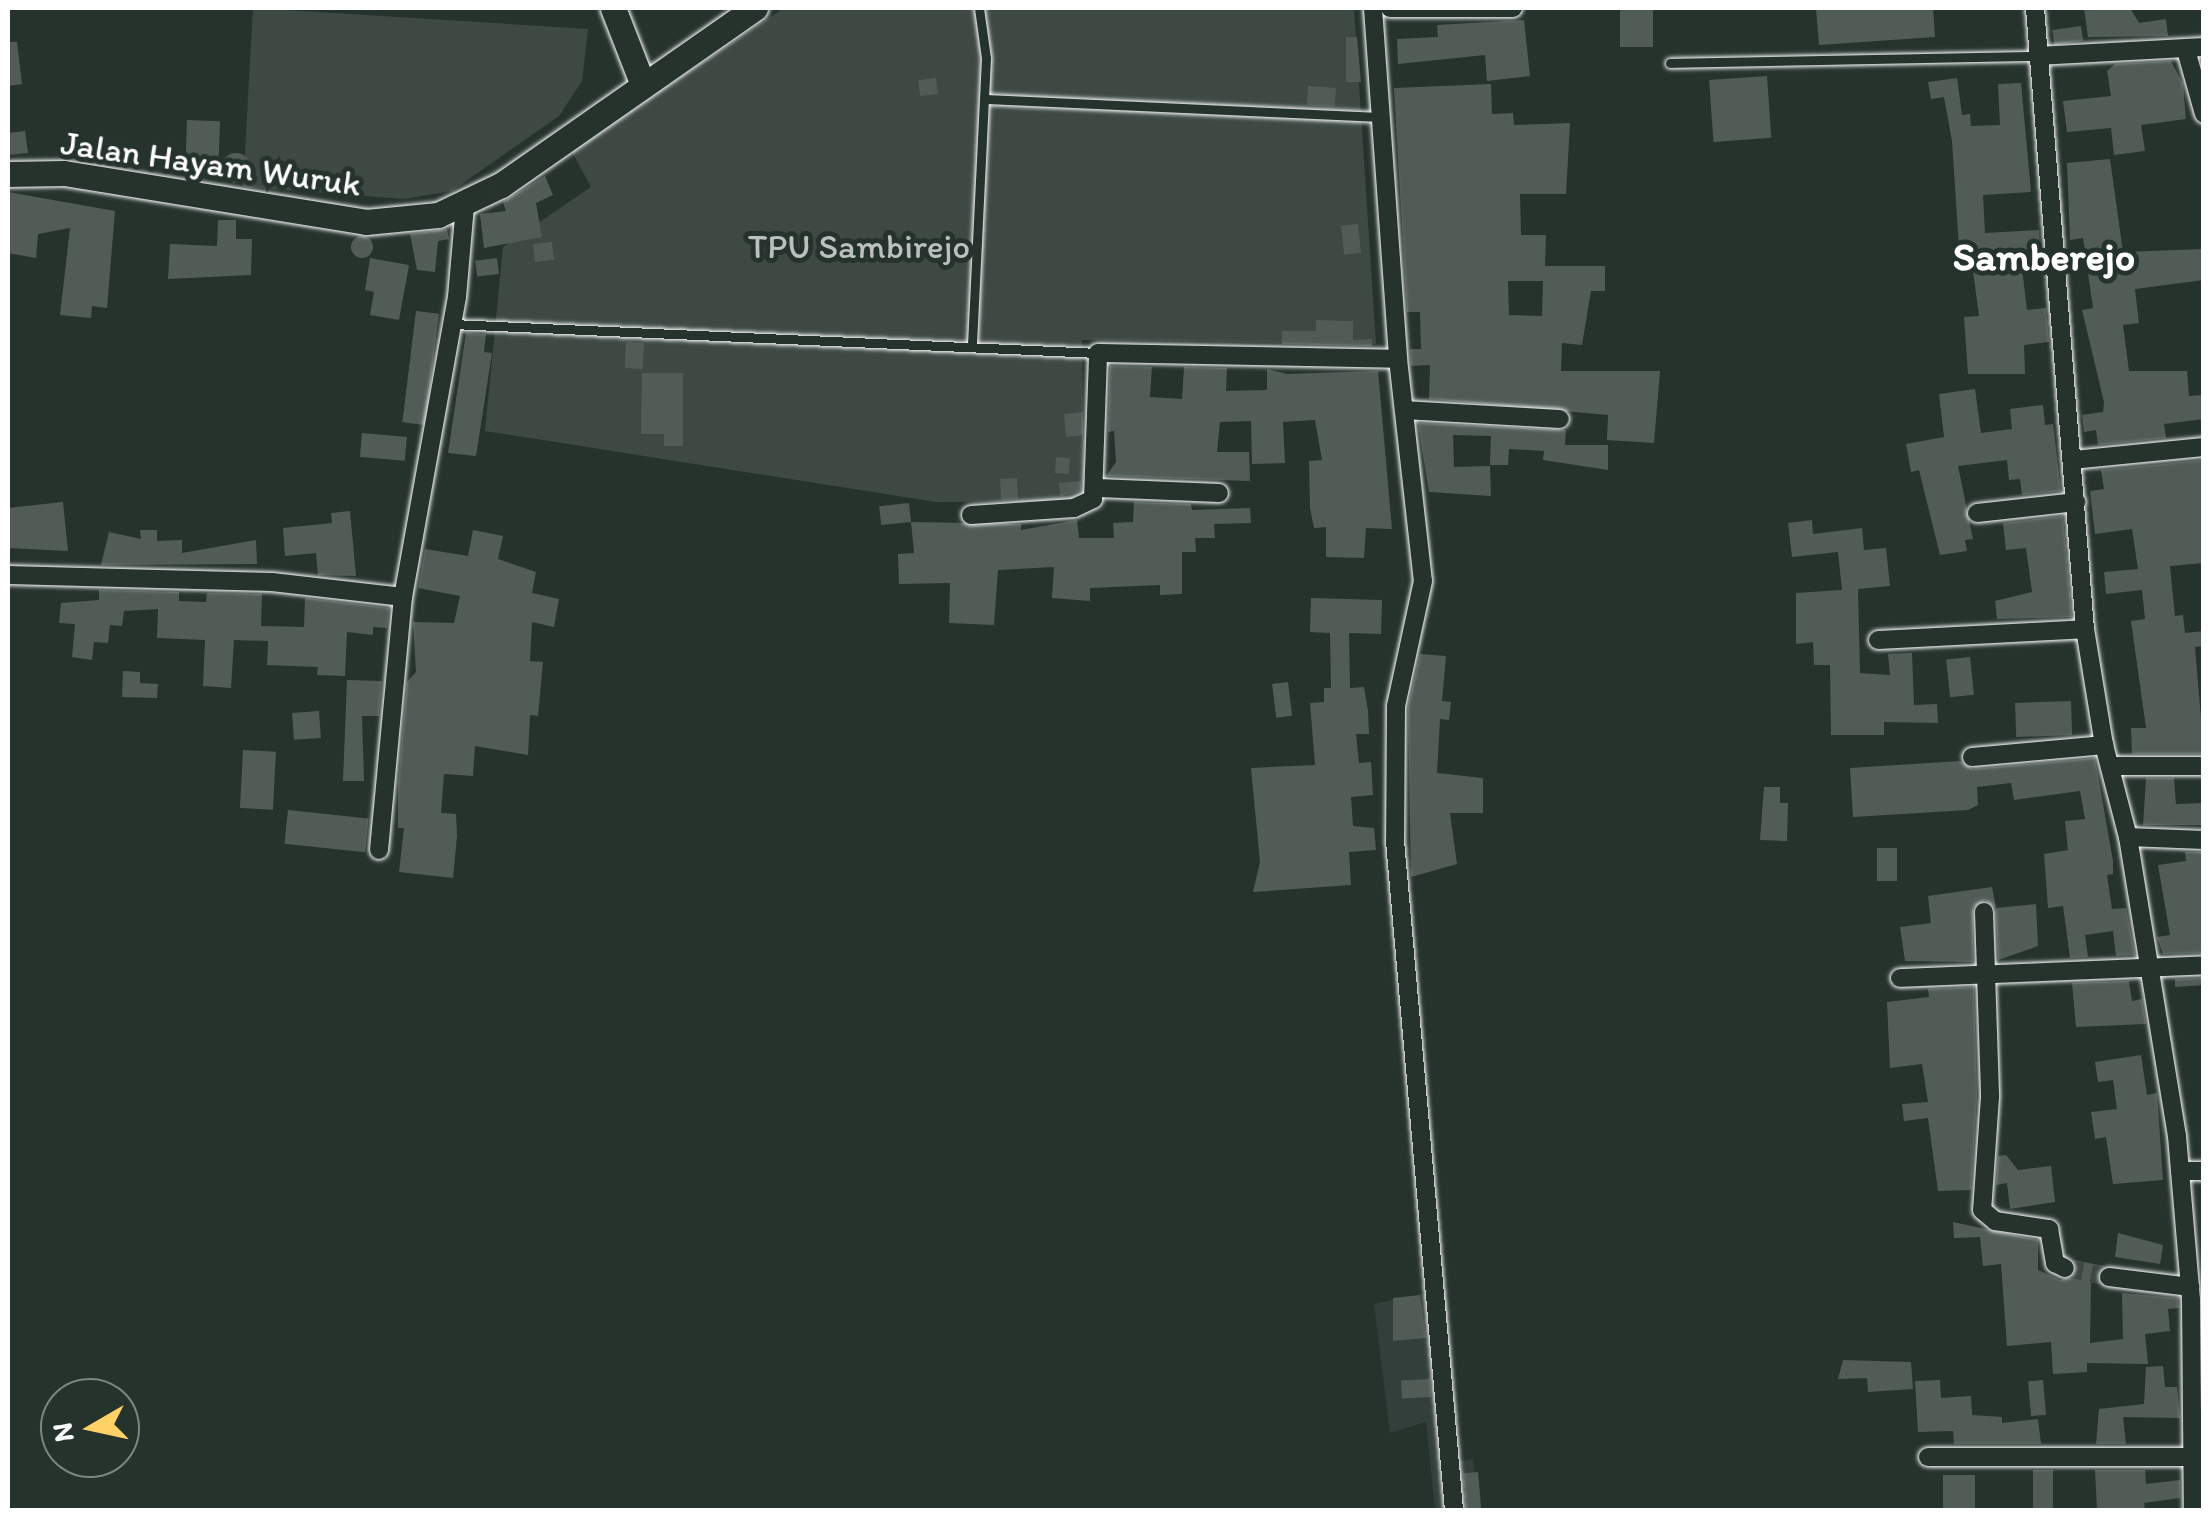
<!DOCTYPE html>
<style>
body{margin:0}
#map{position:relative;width:2211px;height:1518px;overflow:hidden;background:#26332d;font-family:Itim,sans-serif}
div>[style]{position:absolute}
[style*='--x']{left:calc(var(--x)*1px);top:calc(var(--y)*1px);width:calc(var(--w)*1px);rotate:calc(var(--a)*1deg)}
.built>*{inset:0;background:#333f3a}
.green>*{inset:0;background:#3e4944}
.building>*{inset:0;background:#515c57;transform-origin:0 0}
.round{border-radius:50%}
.minor-tunnel>*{height:18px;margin-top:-9px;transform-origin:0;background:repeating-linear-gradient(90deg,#3c4742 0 18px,transparent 0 27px)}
.roads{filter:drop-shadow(0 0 2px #fff) drop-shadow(0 0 2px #fff)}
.service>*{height:9px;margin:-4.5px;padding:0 4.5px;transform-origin:4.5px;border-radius:4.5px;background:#26332d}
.minor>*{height:18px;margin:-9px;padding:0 9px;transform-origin:9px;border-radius:9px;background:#26332d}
.secondary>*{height:25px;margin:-12.5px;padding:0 12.5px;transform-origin:12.5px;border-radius:12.5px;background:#26332d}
span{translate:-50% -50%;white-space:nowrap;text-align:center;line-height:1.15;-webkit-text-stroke:10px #26332d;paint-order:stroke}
.street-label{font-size:35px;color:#fff}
.park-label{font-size:35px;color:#bbbfbe}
.quarter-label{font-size:40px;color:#fff;font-weight:700}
.frame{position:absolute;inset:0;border:10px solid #fff;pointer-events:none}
.north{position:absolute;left:40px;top:1378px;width:100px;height:100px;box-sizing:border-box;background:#26332d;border:2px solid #7d8581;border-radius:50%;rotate:261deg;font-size:28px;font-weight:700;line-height:40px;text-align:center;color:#fff}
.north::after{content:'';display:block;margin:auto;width:35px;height:45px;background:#ffd166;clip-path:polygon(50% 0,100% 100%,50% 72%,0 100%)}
</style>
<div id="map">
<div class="built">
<div style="clip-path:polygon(1446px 1289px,1457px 1462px,1473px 1459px,1478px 1510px,1435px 1510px,1426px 1422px,1390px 1433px,1374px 1304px)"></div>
</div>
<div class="green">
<div style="clip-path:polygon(253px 8px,588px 29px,582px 81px,559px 116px,452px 191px,404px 199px,243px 187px)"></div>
<div style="clip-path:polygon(784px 8px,1354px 8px,1376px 344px,1082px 340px,1084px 501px,936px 502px,485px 431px,503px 247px,591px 187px,571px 150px)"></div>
</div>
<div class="building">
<div style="left:1620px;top:8px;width:33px;height:39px"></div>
<div style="clip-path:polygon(1816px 8px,1933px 8px,1935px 37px,1819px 45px)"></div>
<div style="clip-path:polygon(2084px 8px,2130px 8px,2139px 23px,2166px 19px,2168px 36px,2088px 37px)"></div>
<div style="clip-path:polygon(1524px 20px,1530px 76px,1487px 81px,1485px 55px,1398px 64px,1397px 39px,1438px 37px,1437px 25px)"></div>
<div style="left:2081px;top:26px;width:15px;height:29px;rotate:82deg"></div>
<div style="clip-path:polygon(1346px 37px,1357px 37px,1361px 82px,1346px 82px)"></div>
<div style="clip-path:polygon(8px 42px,17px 42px,22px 84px,8px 86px)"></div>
<div style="clip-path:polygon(2171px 61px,2183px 84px,2186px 119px,2141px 125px,2145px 151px,2114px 155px,2111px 128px,2067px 132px,2063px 101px,2111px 96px,2107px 71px,2115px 64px)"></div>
<div style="left:1767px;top:76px;width:62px;height:58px;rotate:86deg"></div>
<div style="left:936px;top:78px;width:16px;height:18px;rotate:83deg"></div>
<div style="clip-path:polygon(1957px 78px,1962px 115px,1970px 114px,1971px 126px,2000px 125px,1998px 84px,2021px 83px,2031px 192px,1983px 195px,1985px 233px,2039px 230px,2040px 258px,2021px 260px,2027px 310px,2046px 308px,2049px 342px,2024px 345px,2025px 374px,1968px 374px,1964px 317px,1979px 316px,1972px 263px,1960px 263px,1952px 141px,1944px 97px,1931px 99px,1928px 82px)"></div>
<div style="clip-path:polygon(evenodd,1491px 84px,1492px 114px,1513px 113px,1514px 125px,1570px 123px,1566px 194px,1520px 194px,1521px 235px,1546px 235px,1545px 266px,1605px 266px,1605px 291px,1591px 291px,1582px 345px,1562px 343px,1561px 371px,1660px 371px,1654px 443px,1607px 440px,1608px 415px,1429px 399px,1430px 365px,1411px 366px,1410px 349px,1421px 349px,1420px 312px,1407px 312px,1394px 88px,1491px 84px,1508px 281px,1543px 281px,1542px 316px,1509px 315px,1508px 281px)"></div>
<div style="left:1308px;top:86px;width:28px;height:19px;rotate:4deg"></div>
<div style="left:187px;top:120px;width:33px;height:44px;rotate:2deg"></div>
<div style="clip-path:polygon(25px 131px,28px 153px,8px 155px,8px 133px)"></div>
<div class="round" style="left:221px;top:153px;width:30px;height:30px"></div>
<div style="clip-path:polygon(2110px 159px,2123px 252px,2204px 249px,2204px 280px,2135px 289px,2139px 323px,2123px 325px,2129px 371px,2187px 371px,2189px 396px,2202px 395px,2204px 419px,2164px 424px,2166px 438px,2098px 445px,2096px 430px,2084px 432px,2082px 415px,2103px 412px,2104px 402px,2082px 310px,2093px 308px,2083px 238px,2070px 240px,2067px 163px)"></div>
<div style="clip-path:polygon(545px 176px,553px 195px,536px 203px,542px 237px,484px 248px,480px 214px,506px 211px,503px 202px)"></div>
<div style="clip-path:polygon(8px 192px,115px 211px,107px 308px,92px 306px,91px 318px,60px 315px,70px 228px,38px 234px,36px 258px,8px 253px)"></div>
<div style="clip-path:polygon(218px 220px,236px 220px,236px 239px,252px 239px,251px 275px,168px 279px,170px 244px,217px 246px)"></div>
<div style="left:1358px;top:224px;width:29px;height:17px;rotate:84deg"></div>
<div style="clip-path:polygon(447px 229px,449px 239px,438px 241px,435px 272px,417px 270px,410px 234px)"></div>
<div class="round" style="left:351px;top:236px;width:22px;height:22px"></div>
<div style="left:552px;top:242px;width:18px;height:19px;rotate:84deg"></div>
<div style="clip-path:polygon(370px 258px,409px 265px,399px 320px,370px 315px,374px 292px,365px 290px)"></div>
<div style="left:497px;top:258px;width:16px;height:22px;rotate:83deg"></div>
<div style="left:416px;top:311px;width:23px;height:112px;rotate:7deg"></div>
<div style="clip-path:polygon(1316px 320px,1353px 321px,1353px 340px,1372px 339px,1372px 346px,1282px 344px,1282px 331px,1316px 331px)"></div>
<div style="clip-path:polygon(466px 333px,486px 334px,484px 352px,492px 353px,476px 456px,448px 453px)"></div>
<div style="left:626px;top:342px;width:18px;height:26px;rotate:3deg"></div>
<div style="clip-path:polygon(1110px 366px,1152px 367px,1150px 397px,1182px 399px,1184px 367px,1227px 368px,1226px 391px,1267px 390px,1267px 369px,1287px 374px,1378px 371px,1392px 529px,1366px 528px,1364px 558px,1326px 557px,1326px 527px,1314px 528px,1310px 508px,1309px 461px,1322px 460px,1315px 420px,1283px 422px,1285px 463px,1252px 464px,1251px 421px,1220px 422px,1217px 452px,1249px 452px,1250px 481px,1106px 476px,1116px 462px,1114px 431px,1108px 432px)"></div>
<div style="clip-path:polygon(642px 373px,683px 373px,683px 446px,664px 446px,664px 434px,641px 434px)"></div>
<div style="clip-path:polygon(1975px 389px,1981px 433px,2012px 429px,2010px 409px,2043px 405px,2045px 425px,2053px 424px,2061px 491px,2022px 495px,2020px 479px,2009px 480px,2007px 460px,1958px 466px,1973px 539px,1965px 540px,1967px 551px,1940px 555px,1919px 470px,1911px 472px,1906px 444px,1944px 437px,1939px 394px)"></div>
<div style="clip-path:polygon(1083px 412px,1083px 435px,1066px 437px,1064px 414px)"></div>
<div style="clip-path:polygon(1418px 423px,1566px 430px,1565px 445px,1608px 445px,1608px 470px,1543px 460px,1544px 451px,1509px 449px,1508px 465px,1490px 465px,1491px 436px,1453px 435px,1454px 467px,1490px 466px,1491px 496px,1429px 492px)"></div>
<div style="left:362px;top:433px;width:45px;height:24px;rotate:5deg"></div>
<div style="left:1056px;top:457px;width:14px;height:16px;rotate:4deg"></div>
<div style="clip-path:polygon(2203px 460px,2204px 563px,2170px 566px,2175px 616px,2183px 615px,2185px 633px,2204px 631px,2204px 646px,2195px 647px,2204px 754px,2132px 754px,2131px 728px,2146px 728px,2131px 621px,2145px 619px,2142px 590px,2106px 594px,2104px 572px,2138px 569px,2132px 529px,2095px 534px,2090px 491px,2104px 489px,2101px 470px)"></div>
<div style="left:1017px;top:478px;width:21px;height:17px;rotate:87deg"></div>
<div style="clip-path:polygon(1081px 481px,1081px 491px,1060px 496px,1059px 483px)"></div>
<div style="clip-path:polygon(63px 502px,68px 551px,8px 548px,8px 508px)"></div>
<div style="clip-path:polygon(1134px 502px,1191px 504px,1192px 510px,1250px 508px,1251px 523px,1214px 524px,1215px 538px,1195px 538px,1196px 552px,1182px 552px,1182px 594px,1160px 595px,1160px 585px,1090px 588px,1090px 601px,1052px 598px,1054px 567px,998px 570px,994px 625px,949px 623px,950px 583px,899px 584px,898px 554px,914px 553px,911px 522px,1021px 524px,1021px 530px,1077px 520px,1079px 538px,1114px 538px,1113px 523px,1133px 522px)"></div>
<div style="left:909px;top:503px;width:19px;height:30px;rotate:84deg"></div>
<div style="clip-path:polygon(350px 511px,356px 576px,318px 575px,316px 553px,285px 556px,283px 528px,332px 523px,331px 513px)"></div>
<div style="clip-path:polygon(2063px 516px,2072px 617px,1997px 619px,1995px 601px,2032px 592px,2026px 548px,2006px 550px,2003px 523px)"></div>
<div style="clip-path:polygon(1812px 520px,1813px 534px,1862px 528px,1864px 550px,1886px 548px,1890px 586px,1858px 589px,1860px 673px,1890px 675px,1888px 654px,1912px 653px,1914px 705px,1937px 704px,1938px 723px,1884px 722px,1884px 735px,1831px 735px,1830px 665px,1814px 665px,1813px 642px,1796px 644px,1796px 593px,1842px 590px,1838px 552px,1792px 557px,1788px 523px)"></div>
<div style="clip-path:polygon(140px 530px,157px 530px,157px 541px,182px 540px,182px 553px,256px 540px,257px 564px,101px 565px,109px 532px,141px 539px)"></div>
<div style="clip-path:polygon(473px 530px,503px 536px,498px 559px,536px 572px,532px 593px,559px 599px,554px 627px,532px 622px,530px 661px,543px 662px,538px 716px,530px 715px,528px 755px,475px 746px,473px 776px,444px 774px,441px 813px,456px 814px,457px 836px,453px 878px,399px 872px,404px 828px,398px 828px,398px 785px,407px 682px,416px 672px,413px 622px,454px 623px,460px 596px,418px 588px,425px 549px,468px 556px)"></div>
<div style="clip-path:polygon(99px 590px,179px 592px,179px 601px,206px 602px,207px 593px,262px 594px,261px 626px,304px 627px,305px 598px,389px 608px,387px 628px,373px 627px,373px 635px,347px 632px,345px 676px,317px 675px,318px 667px,267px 665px,268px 641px,234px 640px,231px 688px,203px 686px,205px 640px,157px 638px,158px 609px,124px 611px,122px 626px,110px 625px,108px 643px,94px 642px,92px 660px,72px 657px,75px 624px,59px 623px,61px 603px,99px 600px)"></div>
<div style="clip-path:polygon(1311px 598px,1382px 600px,1381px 634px,1349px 633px,1350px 688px,1364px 687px,1368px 711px,1369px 734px,1356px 734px,1359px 763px,1371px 762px,1373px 795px,1351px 797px,1353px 826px,1374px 828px,1376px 850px,1349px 852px,1351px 885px,1253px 892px,1260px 862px,1251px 768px,1315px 765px,1310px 703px,1324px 702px,1324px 688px,1331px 688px,1330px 633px,1310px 632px)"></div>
<div style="clip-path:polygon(1420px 654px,1446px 656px,1442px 701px,1451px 702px,1449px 720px,1440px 719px,1437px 773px,1483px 778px,1483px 813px,1450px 813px,1457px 864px,1411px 877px,1408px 707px)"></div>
<div style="left:1970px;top:657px;width:38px;height:24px;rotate:84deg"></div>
<div style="clip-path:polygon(123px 671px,140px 672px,140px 683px,158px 684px,157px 698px,122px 697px)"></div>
<div style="clip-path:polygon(347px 680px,382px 681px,379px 716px,362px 716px,364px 781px,343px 781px)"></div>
<div style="left:1288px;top:682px;width:34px;height:16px;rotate:83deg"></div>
<div style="left:2071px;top:701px;width:34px;height:56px;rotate:88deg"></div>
<div style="left:319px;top:711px;width:27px;height:27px;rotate:86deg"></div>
<div style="left:243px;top:750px;width:33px;height:58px;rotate:3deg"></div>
<div style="clip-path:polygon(2095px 758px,2113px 861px,2113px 874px,2107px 875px,2112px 909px,2126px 908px,2135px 955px,2116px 956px,2113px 931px,2085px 935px,2088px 957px,2070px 958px,2063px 906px,2048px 908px,2044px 854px,2068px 850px,2065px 821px,2085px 819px,2080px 791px,2014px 800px,2011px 783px,1977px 787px,1978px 805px,1968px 810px,1853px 817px,1850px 768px,1960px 761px,1973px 769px)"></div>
<div style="clip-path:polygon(2146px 778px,2174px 778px,2176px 804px,2204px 803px,2204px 825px,2143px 825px)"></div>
<div style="clip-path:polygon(1764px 787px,1780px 787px,1780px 803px,1788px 803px,1787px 841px,1760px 840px)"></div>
<div style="left:288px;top:810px;width:81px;height:34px;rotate:6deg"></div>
<div style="left:1877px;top:848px;width:20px;height:33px"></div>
<div style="clip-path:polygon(2185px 852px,2202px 852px,2204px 953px,2163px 954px,2157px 937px,2170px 935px,2158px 865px,2186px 861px)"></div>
<div style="clip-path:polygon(1992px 887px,1996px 908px,1985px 900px,1973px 907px,1973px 962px,1905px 961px,1900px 927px,1931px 923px,1928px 896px)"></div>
<div style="clip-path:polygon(2036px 904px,2038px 946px,1998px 960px,1996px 908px)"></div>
<div style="clip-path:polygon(2204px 978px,2204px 985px,2175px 987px,2175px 979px)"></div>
<div style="clip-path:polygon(2129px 981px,2132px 1001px,2142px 999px,2146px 1024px,2076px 1027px,2072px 983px)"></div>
<div style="clip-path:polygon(1974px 987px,1977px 1097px,1971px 1190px,1938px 1191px,1928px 1118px,1904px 1121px,1902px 1104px,1928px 1102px,1922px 1064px,1890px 1068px,1887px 1002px,1929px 997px,1928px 989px)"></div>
<div style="clip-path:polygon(2141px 1055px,2147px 1095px,2157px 1093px,2163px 1180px,2113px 1184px,2106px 1137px,2095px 1139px,2091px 1112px,2117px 1109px,2113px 1080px,2098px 1082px,2095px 1062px)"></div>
<div style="clip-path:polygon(2006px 1155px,2018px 1170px,2051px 1166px,2055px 1202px,2010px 1209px,2007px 1183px,1996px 1185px,1998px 1156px)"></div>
<div style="clip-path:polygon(1953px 1222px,2038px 1240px,2038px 1270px,2060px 1280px,2076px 1274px,2074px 1260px,2104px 1266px,2099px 1284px,2091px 1282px,2090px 1343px,2123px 1339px,2122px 1293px,2178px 1298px,2179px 1308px,2168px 1309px,2170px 1331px,2145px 1334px,2148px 1364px,2087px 1363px,2087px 1372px,2053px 1374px,2051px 1342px,2007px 1346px,2001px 1264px,1983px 1266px,1980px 1237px,1954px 1238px)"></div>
<div style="clip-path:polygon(2118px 1233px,2163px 1245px,2160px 1264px,2115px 1257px)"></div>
<div style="clip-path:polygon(1420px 1295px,1426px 1338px,1393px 1341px,1393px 1298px)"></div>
<div style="clip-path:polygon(1843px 1360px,1911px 1362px,1913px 1389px,1868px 1392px,1867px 1378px,1838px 1379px)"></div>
<div style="clip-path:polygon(2163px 1366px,2165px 1387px,2177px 1387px,2180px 1418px,2123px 1417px,2126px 1444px,2096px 1444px,2099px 1409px,2144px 1404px,2146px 1367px)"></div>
<div style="left:1430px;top:1379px;width:18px;height:29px;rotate:87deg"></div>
<div style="clip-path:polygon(1940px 1380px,1941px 1398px,1971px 1396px,1972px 1415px,2002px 1417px,2002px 1423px,2038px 1419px,2041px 1444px,1954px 1444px,1953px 1431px,1918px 1432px,1915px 1381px)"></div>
<div style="left:2043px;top:1380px;width:35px;height:15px;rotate:85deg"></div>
<div style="left:2033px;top:1470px;width:20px;height:40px"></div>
<div style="clip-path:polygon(2095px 1470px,2145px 1470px,2146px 1484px,2180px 1480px,2180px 1498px,2144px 1503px,2145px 1510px,2097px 1510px)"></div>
<div style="left:1478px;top:1472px;width:38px;height:15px;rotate:85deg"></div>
<div style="left:1943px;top:1475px;width:32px;height:33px"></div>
</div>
<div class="minor-tunnel">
<div style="--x:2065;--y:1268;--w:45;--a:11.6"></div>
</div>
<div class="roads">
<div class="service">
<div style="--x:1670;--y:63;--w:367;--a:-1.1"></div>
<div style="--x:985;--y:99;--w:396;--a:2.6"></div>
<div style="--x:452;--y:324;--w:647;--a:2.57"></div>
<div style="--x:972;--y:344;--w:286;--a:-87.2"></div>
<div style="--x:986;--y:58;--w:50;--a:-98"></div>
</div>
<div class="minor">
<div style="--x:1373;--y:8;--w:352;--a:85.9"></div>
<div style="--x:1390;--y:8;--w:123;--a:0"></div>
<div style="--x:2035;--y:8;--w:623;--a:85.4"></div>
<div style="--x:2085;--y:629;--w:118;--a:80.7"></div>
<div style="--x:2104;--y:745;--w:95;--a:75.4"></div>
<div style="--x:2128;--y:837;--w:303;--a:80.7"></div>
<div style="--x:2177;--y:1136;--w:165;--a:85.1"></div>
<div style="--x:2191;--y:1300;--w:210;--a:89.5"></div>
<div style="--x:2186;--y:50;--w:66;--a:74.3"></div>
<div style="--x:2037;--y:56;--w:167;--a:-3.1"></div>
<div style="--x:1404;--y:410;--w:156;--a:3.3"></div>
<div style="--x:2073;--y:460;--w:132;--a:-5.7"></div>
<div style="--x:1098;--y:488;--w:121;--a:2.4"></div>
<div style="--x:1977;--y:513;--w:100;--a:-6.3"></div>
<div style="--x:971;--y:515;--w:103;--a:-3.9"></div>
<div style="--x:1074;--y:508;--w:21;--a:-25"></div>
<div style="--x:1093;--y:499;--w:146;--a:-88"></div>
<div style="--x:1098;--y:353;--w:300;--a:1.1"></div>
<div style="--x:1398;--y:359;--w:223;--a:83.6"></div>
<div style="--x:1423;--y:581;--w:128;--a:102.2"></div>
<div style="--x:1396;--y:706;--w:135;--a:90.4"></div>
<div style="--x:1395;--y:841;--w:672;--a:84.96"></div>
<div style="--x:8;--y:575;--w:264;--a:1.5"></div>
<div style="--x:272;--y:582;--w:132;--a:6.5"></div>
<div style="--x:1878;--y:640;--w:207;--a:-3"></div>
<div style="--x:1972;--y:757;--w:133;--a:-5.2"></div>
<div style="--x:2111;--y:766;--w:93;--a:0"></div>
<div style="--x:2128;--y:837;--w:76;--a:2.3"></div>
<div style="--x:379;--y:850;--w:254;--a:-84.6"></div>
<div style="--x:403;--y:597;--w:305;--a:-79.8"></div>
<div style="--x:457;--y:297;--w:92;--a:-85"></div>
<div style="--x:1984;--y:912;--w:185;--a:88.1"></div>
<div style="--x:1990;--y:1097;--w:113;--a:94"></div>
<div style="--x:1982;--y:1210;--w:17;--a:40"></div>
<div style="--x:1995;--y:1221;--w:55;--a:8.4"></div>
<div style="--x:2049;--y:1229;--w:35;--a:80"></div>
<div style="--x:2055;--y:1263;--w:11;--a:27"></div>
<div style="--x:1900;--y:978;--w:304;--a:-2.4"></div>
<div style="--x:2180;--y:1171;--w:24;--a:0"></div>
<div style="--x:2109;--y:1277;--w:82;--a:7"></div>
<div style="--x:1928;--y:1457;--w:264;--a:0"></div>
</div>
<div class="secondary">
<div style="--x:613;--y:8;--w:83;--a:68.7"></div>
<div style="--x:8;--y:174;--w:56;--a:-1"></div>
<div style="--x:64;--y:173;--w:306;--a:9.2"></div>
<div style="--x:366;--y:222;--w:72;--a:-5.6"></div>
<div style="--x:438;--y:215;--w:70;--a:-25.5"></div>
<div style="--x:501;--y:185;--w:310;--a:-34.9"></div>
</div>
</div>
<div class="street-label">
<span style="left:211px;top:163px;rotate:8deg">Jalan Hayam Wuruk</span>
</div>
<div class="park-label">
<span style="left:859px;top:246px">TPU Sambirejo</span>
</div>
<div class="quarter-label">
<span style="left:2044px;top:256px">Samberejo</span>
</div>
<div class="frame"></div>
<div class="north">N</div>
</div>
